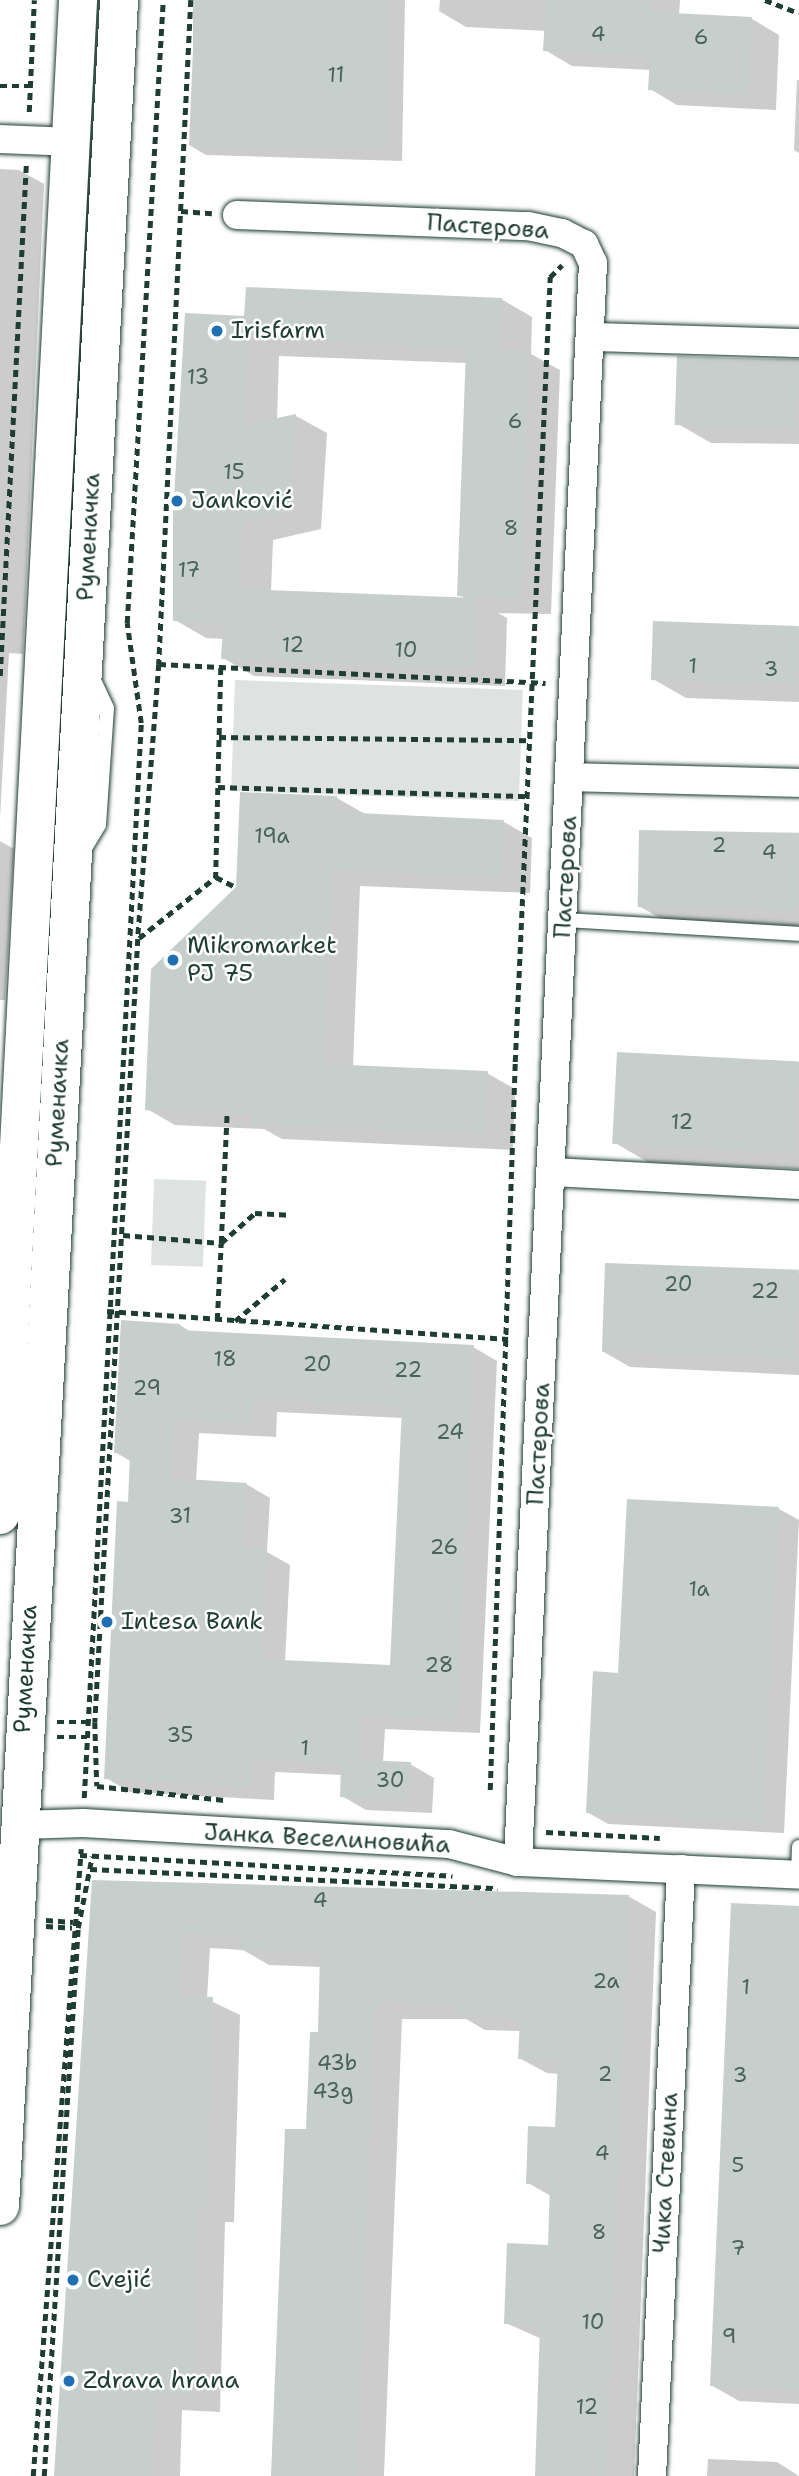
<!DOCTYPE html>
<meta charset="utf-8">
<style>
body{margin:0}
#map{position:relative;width:799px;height:2476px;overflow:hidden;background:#fff;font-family:"Shantell Sans",sans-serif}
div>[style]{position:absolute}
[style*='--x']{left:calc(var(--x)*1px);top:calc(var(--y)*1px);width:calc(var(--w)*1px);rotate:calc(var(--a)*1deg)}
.green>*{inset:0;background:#dee3e2;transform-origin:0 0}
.shadow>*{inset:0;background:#0003}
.building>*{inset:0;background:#c7cfcc;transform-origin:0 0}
.path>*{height:4.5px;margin-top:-2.25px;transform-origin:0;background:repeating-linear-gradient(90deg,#1f3d34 0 7px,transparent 0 12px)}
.roads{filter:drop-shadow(0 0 2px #1f3d34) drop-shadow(0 0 2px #1f3d34)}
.lane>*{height:14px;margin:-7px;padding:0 7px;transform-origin:7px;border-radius:7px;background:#fff}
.street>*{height:28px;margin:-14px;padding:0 14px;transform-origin:14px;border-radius:14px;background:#fff}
.secondary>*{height:38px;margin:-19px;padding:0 19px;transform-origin:19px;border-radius:19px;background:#fff}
.dots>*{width:19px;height:19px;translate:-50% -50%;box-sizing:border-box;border:4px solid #fff;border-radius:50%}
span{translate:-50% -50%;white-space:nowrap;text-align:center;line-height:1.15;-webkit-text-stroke:5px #fff;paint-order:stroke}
.number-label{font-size:21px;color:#49625a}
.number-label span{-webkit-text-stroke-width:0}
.street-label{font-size:24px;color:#1f3d34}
.poi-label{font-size:24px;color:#1f3d34}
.left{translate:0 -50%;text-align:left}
</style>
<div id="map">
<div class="green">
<div style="left:235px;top:680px;width:288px;height:111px;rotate:2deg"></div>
<div style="left:154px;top:1179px;width:52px;height:86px;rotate:2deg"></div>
</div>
<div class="shadow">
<div style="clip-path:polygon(195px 0,405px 0,402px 161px,206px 155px,189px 145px)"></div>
<div style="clip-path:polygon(440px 0,680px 0,679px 15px,752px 19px,779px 35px,776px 110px,677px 105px,650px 89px,651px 70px,572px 66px,545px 50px,546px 31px,466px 27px,439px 11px)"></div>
<div style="clip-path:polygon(797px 80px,799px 80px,799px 153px,794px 150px)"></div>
<div style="clip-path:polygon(0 169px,19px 170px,44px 184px,23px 654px,9px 653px,0 819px)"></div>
<div style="clip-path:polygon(evenodd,501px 299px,532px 317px,531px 354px,560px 370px,551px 614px,498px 613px,507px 618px,505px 686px,254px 676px,223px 658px,224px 639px,206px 638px,175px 620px,246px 318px,501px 299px,279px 356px,467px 363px,459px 595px,468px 600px,271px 592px,273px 540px,321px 529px,327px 433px,296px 416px,277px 420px,279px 356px)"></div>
<div style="clip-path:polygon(679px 358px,799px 359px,799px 444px,711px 443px,678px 424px)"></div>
<div style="clip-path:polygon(799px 628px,799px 702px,686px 698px,653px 679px)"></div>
<div style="clip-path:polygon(337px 798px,365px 814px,504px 822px,532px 838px,530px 893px,360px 886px,353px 1067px,487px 1073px,515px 1089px,513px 1150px,282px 1139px,264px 1129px,175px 1125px,147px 1109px)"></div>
<div style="clip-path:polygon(799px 835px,799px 928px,672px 925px,639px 906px)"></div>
<div style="clip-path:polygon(0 841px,14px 849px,5px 1000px,0 1000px)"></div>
<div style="clip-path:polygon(799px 1062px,799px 1169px,648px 1162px,615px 1143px)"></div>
<div style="clip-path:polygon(799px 1273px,799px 1375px,630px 1367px,602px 1351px)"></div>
<div style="clip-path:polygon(evenodd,180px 1325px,192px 1333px,473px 1347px,497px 1361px,480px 1733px,385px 1729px,383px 1763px,410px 1764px,434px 1778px,432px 1813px,366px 1810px,342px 1796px,343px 1775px,275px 1772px,274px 1800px,130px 1792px,106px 1778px,132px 1462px,115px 1452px,180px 1325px,277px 1412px,403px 1418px,392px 1667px,285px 1662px,290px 1565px,267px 1552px,270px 1498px,246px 1484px,196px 1481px,199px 1433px,276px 1437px,277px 1412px)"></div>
<div style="clip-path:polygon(779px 1509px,799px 1520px,784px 1833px,608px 1824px,587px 1812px,620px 1675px)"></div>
<div style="clip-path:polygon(93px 1882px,628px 1896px,656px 1912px,634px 2476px,536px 2476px,542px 2339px,506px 2323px,549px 2247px,551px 2196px,528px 2183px,557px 2129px,559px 2074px,547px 2073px,519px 2058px,521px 2031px,485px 2030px,466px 2019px,402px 2019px,384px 2476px,273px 2476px,320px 2034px,322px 1967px,269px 1965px,243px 1950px,210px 1948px,207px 1999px,240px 2015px,234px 2222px,225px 2222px,220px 2412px,182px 2410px,180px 2476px,56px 2476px)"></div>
<div style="clip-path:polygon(799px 1908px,799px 2404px,739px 2401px,711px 2385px)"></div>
<div style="clip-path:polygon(708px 2459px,777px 2462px,799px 2476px,707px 2476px)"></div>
</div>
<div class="building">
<div style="left:193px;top:0;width:195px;height:146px"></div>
<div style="clip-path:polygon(546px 0,652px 0,652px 12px,752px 17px,749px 95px,648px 90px,650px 56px,543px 51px)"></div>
<div style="clip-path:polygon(246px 287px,502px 298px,500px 350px,529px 351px,521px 598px,457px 596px,466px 348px,248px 339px,245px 425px,296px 414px,291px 512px,242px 522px,239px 589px,477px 598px,474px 669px,221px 659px,223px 624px,173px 621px,173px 514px,185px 313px,244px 316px)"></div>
<div style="left:677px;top:356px;width:122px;height:69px;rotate:2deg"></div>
<div style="left:653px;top:621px;width:146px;height:59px;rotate:2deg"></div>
<div style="clip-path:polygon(240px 792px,337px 796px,337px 812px,504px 820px,502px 878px,332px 870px,324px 1064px,488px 1071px,485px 1134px,252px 1124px,252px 1114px,145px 1110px,151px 969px,236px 887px)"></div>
<div style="left:639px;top:830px;width:160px;height:77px;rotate:1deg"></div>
<div style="left:617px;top:1052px;width:182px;height:92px;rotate:3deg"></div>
<div style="left:605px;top:1263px;width:194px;height:89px;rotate:2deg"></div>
<div style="clip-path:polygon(evenodd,121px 1320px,180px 1324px,180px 1330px,474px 1345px,457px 1720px,361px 1716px,359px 1760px,411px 1762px,409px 1801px,340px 1797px,341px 1764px,251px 1759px,250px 1787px,104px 1779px,117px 1501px,128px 1502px,130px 1454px,114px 1453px,121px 1320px,254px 1399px,402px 1406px,390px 1665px,261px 1659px,267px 1550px,243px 1548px,247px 1483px,171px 1478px,175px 1420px,253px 1424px,254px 1399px)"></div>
<div style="clip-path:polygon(627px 1499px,779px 1507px,763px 1822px,586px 1813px,593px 1671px,618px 1673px)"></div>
<div style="clip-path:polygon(92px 1880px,629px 1895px,606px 2476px,535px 2476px,540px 2326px,504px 2324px,507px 2243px,548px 2245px,550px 2184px,526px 2184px,528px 2126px,555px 2127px,558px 2060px,518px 2059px,520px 2018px,456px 2015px,456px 2004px,386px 2001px,375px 2004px,357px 2476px,271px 2476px,285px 2129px,306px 2129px,310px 2032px,318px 2032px,320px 1953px,239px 1950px,240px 1936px,183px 1934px,180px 1996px,213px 1997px,207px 2207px,198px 2207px,193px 2397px,155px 2396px,152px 2476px,54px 2476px)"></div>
<div style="clip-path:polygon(731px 1903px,799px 1906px,799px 2390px,710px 2386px)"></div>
</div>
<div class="path">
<div style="--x:191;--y:0;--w:665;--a:92.76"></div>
<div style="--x:159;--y:664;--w:276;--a:94.4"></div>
<div style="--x:138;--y:939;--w:784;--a:93.14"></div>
<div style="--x:95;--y:1722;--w:64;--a:88.2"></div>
<div style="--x:97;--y:1786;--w:128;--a:6.3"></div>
<div style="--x:765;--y:0;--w:36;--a:21"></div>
<div style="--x:0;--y:86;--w:30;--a:0"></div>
<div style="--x:29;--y:112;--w:112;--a:-87.4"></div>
<div style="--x:181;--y:211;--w:31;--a:4"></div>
<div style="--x:159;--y:664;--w:387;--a:2.8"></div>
<div style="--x:221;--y:668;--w:209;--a:91.4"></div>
<div style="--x:216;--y:877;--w:22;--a:27"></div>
<div style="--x:0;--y:676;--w:511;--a:-87.08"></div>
<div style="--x:219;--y:737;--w:310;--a:0.6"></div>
<div style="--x:218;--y:787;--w:309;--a:1.7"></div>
<div style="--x:139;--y:938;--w:98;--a:-38.4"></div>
<div style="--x:123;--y:1235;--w:98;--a:4.7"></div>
<div style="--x:221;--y:1243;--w:130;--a:-87.4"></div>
<div style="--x:107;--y:1311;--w:402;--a:4"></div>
<div style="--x:217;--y:1320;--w:77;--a:-87"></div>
<div style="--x:221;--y:1243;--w:45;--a:-41.4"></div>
<div style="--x:255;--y:1213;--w:34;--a:3"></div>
<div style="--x:235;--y:1321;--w:65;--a:-40"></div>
<div style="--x:57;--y:1722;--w:33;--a:0"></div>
<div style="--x:57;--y:1737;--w:30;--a:0"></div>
<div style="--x:490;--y:1790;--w:728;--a:-88.03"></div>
<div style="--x:515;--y:1062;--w:786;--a:-87.45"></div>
<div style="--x:550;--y:277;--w:17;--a:-45"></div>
<div style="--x:84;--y:1798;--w:1077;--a:-86.96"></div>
<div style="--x:141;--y:723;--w:101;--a:-98"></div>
<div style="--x:127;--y:623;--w:624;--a:-86.69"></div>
<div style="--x:546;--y:1832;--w:114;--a:3"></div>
<div style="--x:80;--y:1855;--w:373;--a:3.2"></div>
<div style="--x:90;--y:1869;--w:408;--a:2.7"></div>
<div style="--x:46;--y:1920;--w:27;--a:4"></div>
<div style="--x:46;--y:1926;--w:26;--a:4"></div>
<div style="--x:33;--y:2476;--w:629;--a:-85.62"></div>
<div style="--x:44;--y:2476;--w:549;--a:-86.45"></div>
<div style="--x:78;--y:1928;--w:73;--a:-79"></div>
</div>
<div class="roads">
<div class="lane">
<div style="--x:84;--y:850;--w:29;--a:-59"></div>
<div style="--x:99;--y:825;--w:117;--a:-86.1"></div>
<div style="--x:107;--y:708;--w:33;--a:-115"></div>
<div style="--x:564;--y:920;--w:235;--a:3.4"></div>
<div style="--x:798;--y:1875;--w:28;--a:-88"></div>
</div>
<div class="street">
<div style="--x:0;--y:139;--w:73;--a:2.4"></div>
<div style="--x:237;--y:215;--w:291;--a:2.2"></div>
<div style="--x:528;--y:226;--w:35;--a:12"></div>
<div style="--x:562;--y:233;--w:25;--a:27"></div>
<div style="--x:584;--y:244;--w:21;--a:65"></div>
<div style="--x:593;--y:263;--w:1601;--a:92.69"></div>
<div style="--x:592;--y:337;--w:207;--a:1.7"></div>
<div style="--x:571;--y:777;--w:228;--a:1.5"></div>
<div style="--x:552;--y:1172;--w:247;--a:3"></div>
<div style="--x:21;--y:1825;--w:62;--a:-1.8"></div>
<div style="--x:83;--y:1823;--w:367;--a:3.3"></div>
<div style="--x:449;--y:1844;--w:71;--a:14.6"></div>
<div style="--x:518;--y:1862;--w:281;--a:2.6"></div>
<div style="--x:652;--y:2476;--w:608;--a:-87.26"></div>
</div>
<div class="secondary">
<div style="--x:0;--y:1515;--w:1517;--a:-87.05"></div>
<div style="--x:0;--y:2206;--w:2209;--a:-86.91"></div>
</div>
</div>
<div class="dots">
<div style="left:217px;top:331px;background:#1f6fb2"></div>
<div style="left:177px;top:501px;background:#1f6fb2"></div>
<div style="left:173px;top:960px;background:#1f6fb2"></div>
<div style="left:107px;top:1622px;background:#1f6fb2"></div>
<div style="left:73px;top:2280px;background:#1f6fb2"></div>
<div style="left:69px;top:2381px;background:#1f6fb2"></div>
</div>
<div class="number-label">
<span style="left:598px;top:34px">4</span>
<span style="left:701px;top:37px">6</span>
<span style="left:336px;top:75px">11</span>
<span style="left:198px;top:377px">13</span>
<span style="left:515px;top:421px">6</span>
<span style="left:234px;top:472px">15</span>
<span style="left:511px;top:528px">8</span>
<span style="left:189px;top:570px">17</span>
<span style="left:293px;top:645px">12</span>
<span style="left:406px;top:650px">10</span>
<span style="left:693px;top:666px">1</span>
<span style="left:771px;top:669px">3</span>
<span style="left:272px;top:836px">19a</span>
<span style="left:719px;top:845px">2</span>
<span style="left:769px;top:852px">4</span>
<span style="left:682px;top:1122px">12</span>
<span style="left:678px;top:1284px">20</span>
<span style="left:765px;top:1291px">22</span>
<span style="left:225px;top:1359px">18</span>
<span style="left:317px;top:1364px">20</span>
<span style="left:408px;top:1370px">22</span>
<span style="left:147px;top:1388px">29</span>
<span style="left:450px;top:1432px">24</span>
<span style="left:180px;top:1516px">31</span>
<span style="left:444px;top:1547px">26</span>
<span style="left:699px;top:1589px">1a</span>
<span style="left:439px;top:1665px">28</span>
<span style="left:180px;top:1735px">35</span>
<span style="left:305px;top:1748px">1</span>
<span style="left:390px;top:1780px">30</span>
<span style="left:320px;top:1900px">4</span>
<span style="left:606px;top:1981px">2a</span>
<span style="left:746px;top:1987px">1</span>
<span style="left:337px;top:2063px">43b</span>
<span style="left:605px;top:2074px">2</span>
<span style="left:740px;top:2075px">3</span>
<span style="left:333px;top:2091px">43g</span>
<span style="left:602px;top:2153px">4</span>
<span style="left:738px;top:2165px">5</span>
<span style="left:599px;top:2232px">8</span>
<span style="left:738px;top:2248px">7</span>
<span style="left:593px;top:2322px">10</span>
<span style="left:729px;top:2336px">9</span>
<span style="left:587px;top:2407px">12</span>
</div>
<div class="street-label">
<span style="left:488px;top:227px;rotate:4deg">Пастерова</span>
<span style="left:89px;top:537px;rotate:-87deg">Руменачка</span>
<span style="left:566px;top:877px;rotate:-87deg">Пастерова</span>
<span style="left:58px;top:1103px;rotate:-87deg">Руменачка</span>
<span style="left:539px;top:1444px;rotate:-87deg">Пастерова</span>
<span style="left:26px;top:1669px;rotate:-87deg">Руменачка</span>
<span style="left:327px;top:1839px;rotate:3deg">Јанка Веселиновића</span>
<span style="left:666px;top:2173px;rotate:-87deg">Чика Стевина</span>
</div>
<div class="poi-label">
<span class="left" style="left:231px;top:331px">Irisfarm</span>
<span class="left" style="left:191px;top:501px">Janković</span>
<span class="left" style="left:187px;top:960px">Mikromarket<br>PJ 75</span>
<span class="left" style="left:121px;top:1622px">Intesa Bank</span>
<span class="left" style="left:87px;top:2280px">Cvejić</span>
<span class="left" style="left:83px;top:2381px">Zdrava hrana</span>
</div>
</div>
